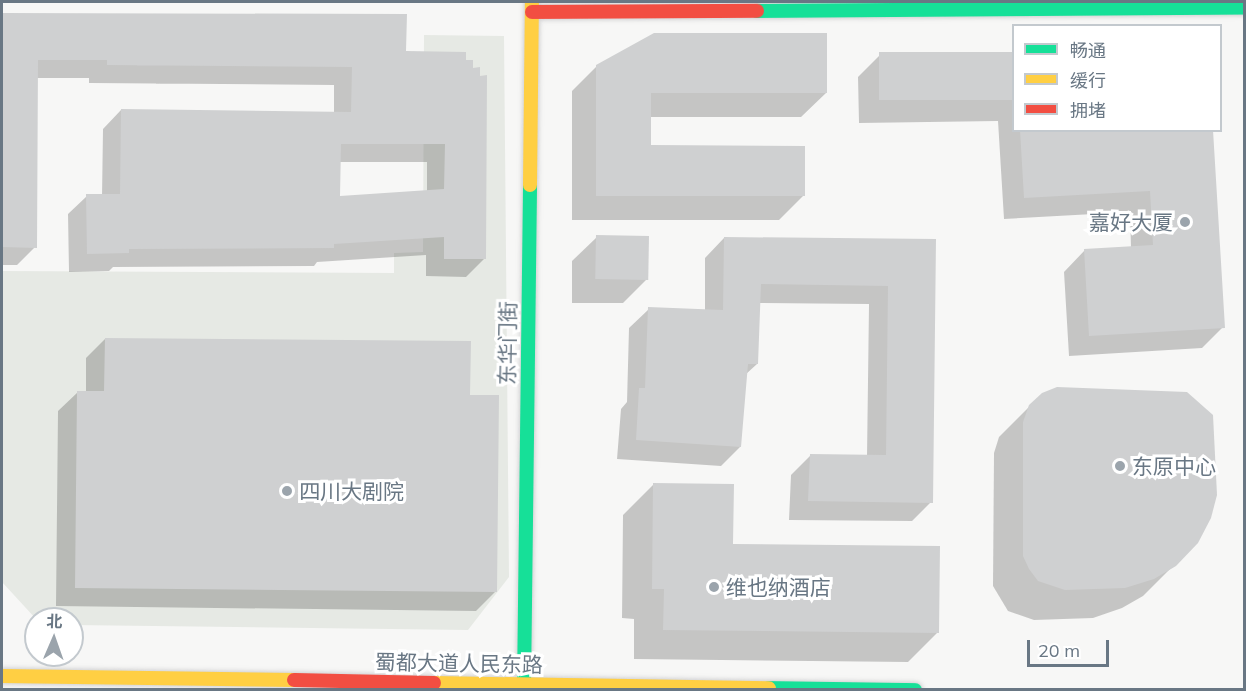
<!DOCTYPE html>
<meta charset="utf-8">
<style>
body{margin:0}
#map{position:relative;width:1246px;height:691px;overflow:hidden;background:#f7f7f6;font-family:Mulish,"Noto Sans SC",sans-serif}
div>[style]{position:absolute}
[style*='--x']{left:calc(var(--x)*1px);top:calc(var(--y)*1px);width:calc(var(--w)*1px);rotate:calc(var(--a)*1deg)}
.green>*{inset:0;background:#e6e9e4}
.shadow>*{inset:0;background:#0003}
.building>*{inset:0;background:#cfd0d1;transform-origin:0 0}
.roads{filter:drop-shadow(0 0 2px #d3d3d4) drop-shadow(0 0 2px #d3d3d4)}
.fast>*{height:14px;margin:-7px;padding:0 7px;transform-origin:7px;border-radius:7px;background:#16e098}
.slow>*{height:14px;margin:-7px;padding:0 7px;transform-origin:7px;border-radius:7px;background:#ffcf43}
.jam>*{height:14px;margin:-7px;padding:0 7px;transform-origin:7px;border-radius:7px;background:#f24e42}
.dots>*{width:16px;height:16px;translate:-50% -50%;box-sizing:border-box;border:3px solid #fff;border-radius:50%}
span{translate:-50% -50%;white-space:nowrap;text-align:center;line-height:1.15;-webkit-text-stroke:6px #fff;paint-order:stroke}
.poi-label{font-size:21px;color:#697784}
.right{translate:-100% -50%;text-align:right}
.left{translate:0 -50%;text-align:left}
.street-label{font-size:21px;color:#697784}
.frame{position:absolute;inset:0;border:3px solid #697784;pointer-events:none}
.legend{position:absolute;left:1012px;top:24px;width:210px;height:108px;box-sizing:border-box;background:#fff;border:2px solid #c3c9ce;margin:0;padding:8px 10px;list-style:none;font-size:18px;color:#697784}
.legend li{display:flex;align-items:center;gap:12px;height:30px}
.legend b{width:30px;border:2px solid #c3c9ce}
.north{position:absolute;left:24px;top:607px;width:60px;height:60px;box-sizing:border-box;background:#fff;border:2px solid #c3c9ce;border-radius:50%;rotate:2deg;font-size:16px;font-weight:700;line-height:24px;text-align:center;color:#697784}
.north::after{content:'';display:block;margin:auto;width:21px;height:27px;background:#9ba4ac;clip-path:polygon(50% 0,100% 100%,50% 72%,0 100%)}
.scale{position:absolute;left:1027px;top:640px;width:82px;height:27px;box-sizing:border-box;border:3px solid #697784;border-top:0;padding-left:8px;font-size:18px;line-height:21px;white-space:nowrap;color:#697784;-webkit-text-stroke:4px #fff;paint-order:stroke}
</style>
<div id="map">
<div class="green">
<div style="clip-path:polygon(424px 35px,504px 36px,509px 577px,468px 630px,72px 625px,72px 619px,36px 619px,2px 582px,2px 271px,394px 273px,394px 253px,423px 252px)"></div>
</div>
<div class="shadow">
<div style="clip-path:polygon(evenodd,2px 15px,406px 16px,405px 53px,465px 54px,484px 259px,466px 277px,426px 276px,426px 255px,317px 262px,314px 266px,113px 267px,109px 271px,69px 272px,68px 214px,87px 196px,102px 196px,103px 129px,121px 110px,334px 113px,334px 85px,89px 83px,89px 78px,36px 78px,35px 247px,17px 265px,2px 265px,2px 15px,339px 162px,427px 162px,427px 191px,339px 198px,339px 162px)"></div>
<div style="clip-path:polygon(1014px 54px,1014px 130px,1212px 130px,1223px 327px,1202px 348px,1069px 356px,1064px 272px,1085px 250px,1131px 248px,1130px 212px,1004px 219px,998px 121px,859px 123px,858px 77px,879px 56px)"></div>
<div style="clip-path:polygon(597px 66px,826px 93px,801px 117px,650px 117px,650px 147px,804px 195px,779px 220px,572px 220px,572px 91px)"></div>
<div style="clip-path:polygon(597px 237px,648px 278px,623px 303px,572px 303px,572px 261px)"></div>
<div style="clip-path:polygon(724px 238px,935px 241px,931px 502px,912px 521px,789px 520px,791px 475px,810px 456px,867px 456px,869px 304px,759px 303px,757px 364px,745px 375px,740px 447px,721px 466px,617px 459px,621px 409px,627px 402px,629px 328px,649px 309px,705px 311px,705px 258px)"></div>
<div style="clip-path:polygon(105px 339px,469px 397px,495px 592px,476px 611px,56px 606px,58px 411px,78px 392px,86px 392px,86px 358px)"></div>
<div style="clip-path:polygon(1030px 406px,1197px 542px,1143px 596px,1122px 608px,1093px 618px,1034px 620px,1008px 611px,993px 586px,994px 453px,999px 437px)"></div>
<div style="clip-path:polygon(653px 485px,732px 546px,938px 632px,908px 662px,634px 659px,634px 619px,622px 618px,623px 515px)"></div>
</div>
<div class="building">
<div style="clip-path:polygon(evenodd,2px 13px,407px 14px,406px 51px,466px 52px,466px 60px,473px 60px,473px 68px,480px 67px,480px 76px,487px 75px,486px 259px,444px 259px,444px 237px,334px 244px,334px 248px,129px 249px,129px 253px,87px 254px,86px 194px,120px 194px,121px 109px,351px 112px,352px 67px,107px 65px,107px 60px,38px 60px,37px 248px,2px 247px,2px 13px,341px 144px,445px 144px,444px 189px,340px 196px,341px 144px)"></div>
<div style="clip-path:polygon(654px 33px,827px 33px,827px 93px,651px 93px,651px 145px,805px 146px,805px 196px,596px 196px,596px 65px)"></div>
<div style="left:1014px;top:52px;width:48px;height:135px;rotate:90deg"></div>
<div style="clip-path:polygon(1020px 130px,1213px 130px,1225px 328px,1089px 336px,1084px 249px,1153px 245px,1150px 191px,1024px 198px)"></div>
<div style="left:596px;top:235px;width:53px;height:44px;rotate:1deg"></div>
<div style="clip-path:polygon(724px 237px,936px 239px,933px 503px,808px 501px,810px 454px,886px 455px,888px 286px,761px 284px,758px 364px,748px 364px,741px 447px,636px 440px,639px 388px,645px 388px,648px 307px,723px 310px)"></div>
<div style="clip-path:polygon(105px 338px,471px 341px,470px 395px,499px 395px,497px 592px,75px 588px,77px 391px,104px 391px)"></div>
<div style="clip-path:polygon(1057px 387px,1187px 392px,1213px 415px,1217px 495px,1211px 518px,1198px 543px,1176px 566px,1154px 579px,1125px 588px,1065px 590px,1038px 581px,1029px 569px,1023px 556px,1023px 422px,1029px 405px,1042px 393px)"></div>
<div style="clip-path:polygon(653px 483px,734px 484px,733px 544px,940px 546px,939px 633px,663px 630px,664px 589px,652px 589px)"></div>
</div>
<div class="roads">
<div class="fast">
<div style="--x:757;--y:11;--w:487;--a:-0.4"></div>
<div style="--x:524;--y:686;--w:501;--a:-89.31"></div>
<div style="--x:769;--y:688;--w:146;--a:0.8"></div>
</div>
<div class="slow">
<div style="--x:530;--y:185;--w:183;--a:-89.4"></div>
<div style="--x:2;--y:676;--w:292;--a:0.8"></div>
<div style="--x:434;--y:683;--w:335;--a:0.9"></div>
</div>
<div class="jam">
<div style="--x:532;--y:12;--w:225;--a:-0.3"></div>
<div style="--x:294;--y:680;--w:140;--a:1.2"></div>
</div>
</div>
<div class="dots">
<div style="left:1185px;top:222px;background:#9ba4ac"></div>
<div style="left:1120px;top:466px;background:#9ba4ac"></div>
<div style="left:287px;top:491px;background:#9ba4ac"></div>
<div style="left:714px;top:587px;background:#9ba4ac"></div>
</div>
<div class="poi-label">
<span class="right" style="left:1173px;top:222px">嘉好大厦</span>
<span class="left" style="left:1132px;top:466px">东原中心</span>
<span class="left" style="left:299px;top:491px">四川大剧院</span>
<span class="left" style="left:726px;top:587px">维也纳酒店</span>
</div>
<div class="street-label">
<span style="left:507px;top:343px;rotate:-89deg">东华门街</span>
<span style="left:459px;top:663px;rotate:1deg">蜀都大道人民东路</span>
</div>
<div class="frame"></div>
<ul class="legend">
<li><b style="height:8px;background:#16e098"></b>畅通</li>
<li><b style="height:8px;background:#ffcf43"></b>缓行</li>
<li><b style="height:8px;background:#f24e42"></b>拥堵</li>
</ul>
<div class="north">北</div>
<div class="scale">20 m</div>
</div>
